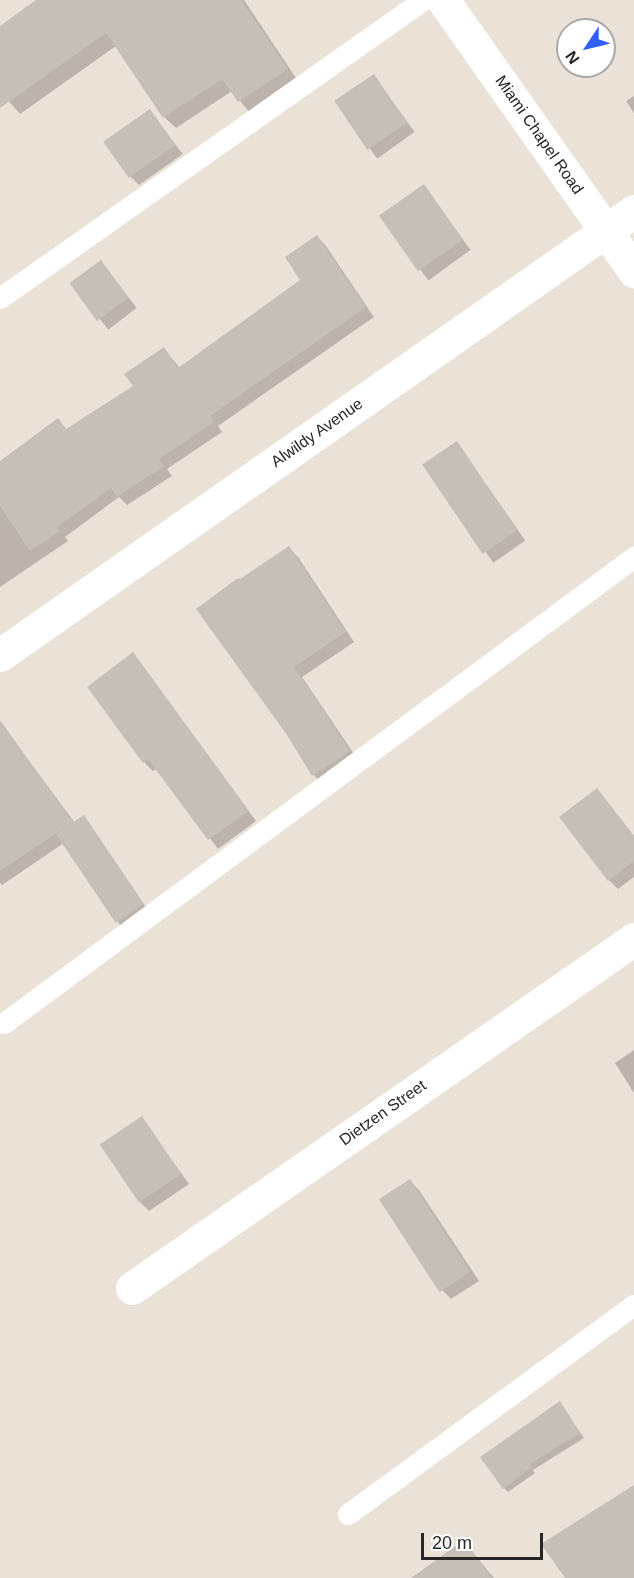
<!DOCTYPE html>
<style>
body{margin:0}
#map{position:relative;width:634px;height:1578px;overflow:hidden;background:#ebe2d7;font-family:Helvetica,sans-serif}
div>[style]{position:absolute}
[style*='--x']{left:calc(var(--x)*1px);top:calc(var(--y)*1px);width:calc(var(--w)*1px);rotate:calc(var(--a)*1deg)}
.shadow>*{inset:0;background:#0003;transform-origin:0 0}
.building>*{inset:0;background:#c6bfb7;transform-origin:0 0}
.lane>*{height:21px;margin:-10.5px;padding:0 10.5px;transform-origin:10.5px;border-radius:10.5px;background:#fff}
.street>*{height:33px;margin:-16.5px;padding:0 16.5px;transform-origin:16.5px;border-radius:16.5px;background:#fff}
.secondary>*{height:33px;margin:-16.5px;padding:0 16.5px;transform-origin:16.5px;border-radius:16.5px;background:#fff}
span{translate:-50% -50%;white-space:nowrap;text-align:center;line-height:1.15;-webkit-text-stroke:4.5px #fff;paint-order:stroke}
.street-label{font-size:16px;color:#272727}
.north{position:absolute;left:556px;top:18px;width:60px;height:60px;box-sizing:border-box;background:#fff;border:2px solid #a9a9a9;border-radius:50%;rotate:235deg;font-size:16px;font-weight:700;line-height:24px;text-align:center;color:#272727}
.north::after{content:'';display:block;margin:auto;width:21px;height:27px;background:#315fff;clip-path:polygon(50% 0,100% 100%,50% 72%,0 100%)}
.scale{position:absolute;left:421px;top:1533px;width:122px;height:27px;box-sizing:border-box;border:3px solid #272727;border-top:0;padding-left:8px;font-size:18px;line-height:21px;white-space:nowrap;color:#272727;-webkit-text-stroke:4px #fff;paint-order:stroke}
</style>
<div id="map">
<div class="shadow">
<div style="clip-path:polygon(38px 0,244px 0,298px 81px,250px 113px,232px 91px,176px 128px,164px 117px,116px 46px,20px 114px,0 91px,0 27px)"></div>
<div style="left:374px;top:76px;width:69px;height:46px;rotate:54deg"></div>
<div style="clip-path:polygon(634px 96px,634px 113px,626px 101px)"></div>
<div style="clip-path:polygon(149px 111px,183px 154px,139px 185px,130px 176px)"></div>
<div style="left:424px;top:186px;width:79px;height:52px;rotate:54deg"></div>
<div style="clip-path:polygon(317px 237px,326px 246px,374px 317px,218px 426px,222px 432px,167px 469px,172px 476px,127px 505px,119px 497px,65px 537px,68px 541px,0 587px,0 462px,58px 420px,67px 430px,135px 387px,164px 349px,180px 368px,302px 281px)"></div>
<div style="left:101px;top:262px;width:58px;height:36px;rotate:52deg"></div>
<div style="left:457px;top:443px;width:119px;height:39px;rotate:55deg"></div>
<div style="clip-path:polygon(289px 548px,298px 557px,354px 642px,302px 677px,358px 760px,323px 785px,314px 775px,288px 734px,240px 581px)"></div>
<div style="clip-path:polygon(133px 654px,256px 821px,218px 849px,157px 768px,153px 771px,144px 762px)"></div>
<div style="clip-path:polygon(15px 742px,75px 823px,88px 822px,147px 909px,122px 928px,64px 843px,2px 885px,0 883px,0 753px)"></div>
<div style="clip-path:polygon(597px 790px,634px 836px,634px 877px,618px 889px,609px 880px)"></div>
<div style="clip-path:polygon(634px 1050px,634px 1093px,615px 1063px)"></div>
<div style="clip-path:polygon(141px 1118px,189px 1184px,149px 1211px,140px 1202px)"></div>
<div style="clip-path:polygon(410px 1181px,419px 1190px,479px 1281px,451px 1299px,442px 1290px)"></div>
<div style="clip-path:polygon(560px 1403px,584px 1438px,533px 1470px,535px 1473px,508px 1492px,504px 1488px)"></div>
<div style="clip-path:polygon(464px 1542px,494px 1578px,414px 1578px)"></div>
</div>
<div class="building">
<div style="clip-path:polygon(36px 0,241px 0,288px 69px,238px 102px,222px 79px,163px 118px,106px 33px,0 108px,0 26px)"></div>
<div style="left:374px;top:74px;width:59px;height:48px;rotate:56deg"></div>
<div style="left:150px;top:109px;width:44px;height:57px;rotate:55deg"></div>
<div style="left:424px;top:184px;width:68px;height:55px;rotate:55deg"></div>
<div style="clip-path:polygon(317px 235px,366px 307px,210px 416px,214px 422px,159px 459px,164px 466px,117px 497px,111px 488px,57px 527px,60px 531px,30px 551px,0 506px,0 461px,58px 418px,66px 429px,133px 386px,124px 374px,164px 347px,178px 368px,300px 280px,285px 257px)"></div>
<div style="left:101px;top:260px;width:47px;height:39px;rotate:54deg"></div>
<div style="left:457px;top:441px;width:108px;height:42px;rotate:56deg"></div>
<div style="clip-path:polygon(289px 546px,346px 632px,294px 667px,350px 751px,312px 776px,287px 735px,196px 609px,238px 578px,240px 579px)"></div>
<div style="clip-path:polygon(133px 652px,249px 811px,208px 840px,148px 759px,143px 763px,87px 687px)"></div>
<div style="clip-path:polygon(0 720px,73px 822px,0 871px)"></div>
<div style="clip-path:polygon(597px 788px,634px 836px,634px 861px,608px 881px,559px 817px)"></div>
<div style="left:84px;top:815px;width:107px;height:34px;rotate:56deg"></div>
<div style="left:142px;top:1116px;width:70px;height:51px;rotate:56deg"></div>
<div style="left:410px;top:1179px;width:111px;height:37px;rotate:57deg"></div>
<div style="clip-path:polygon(560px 1401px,580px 1433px,530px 1464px,532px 1467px,503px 1489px,480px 1457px)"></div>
<div style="clip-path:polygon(634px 1485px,634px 1578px,565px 1578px,541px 1544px)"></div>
<div style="clip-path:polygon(464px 1540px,492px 1578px,411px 1578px)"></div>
</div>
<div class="lane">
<div style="--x:0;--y:298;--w:517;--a:-35.16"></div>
<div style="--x:4;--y:1023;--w:784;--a:-36.49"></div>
<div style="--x:348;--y:1514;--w:354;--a:-36.2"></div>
</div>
<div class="street">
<div style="--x:0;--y:655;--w:774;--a:-35"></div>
<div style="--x:132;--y:1288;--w:611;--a:-34.81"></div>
</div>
<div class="secondary">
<div style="--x:443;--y:0;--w:332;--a:54.8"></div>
</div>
<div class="street-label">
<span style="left:539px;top:135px;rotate:55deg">Miami Chapel Road</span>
<span style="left:317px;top:433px;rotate:-35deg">Alwildy Avenue</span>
<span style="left:383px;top:1113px;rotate:-35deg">Dietzen Street</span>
</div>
<div class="north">N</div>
<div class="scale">20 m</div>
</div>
